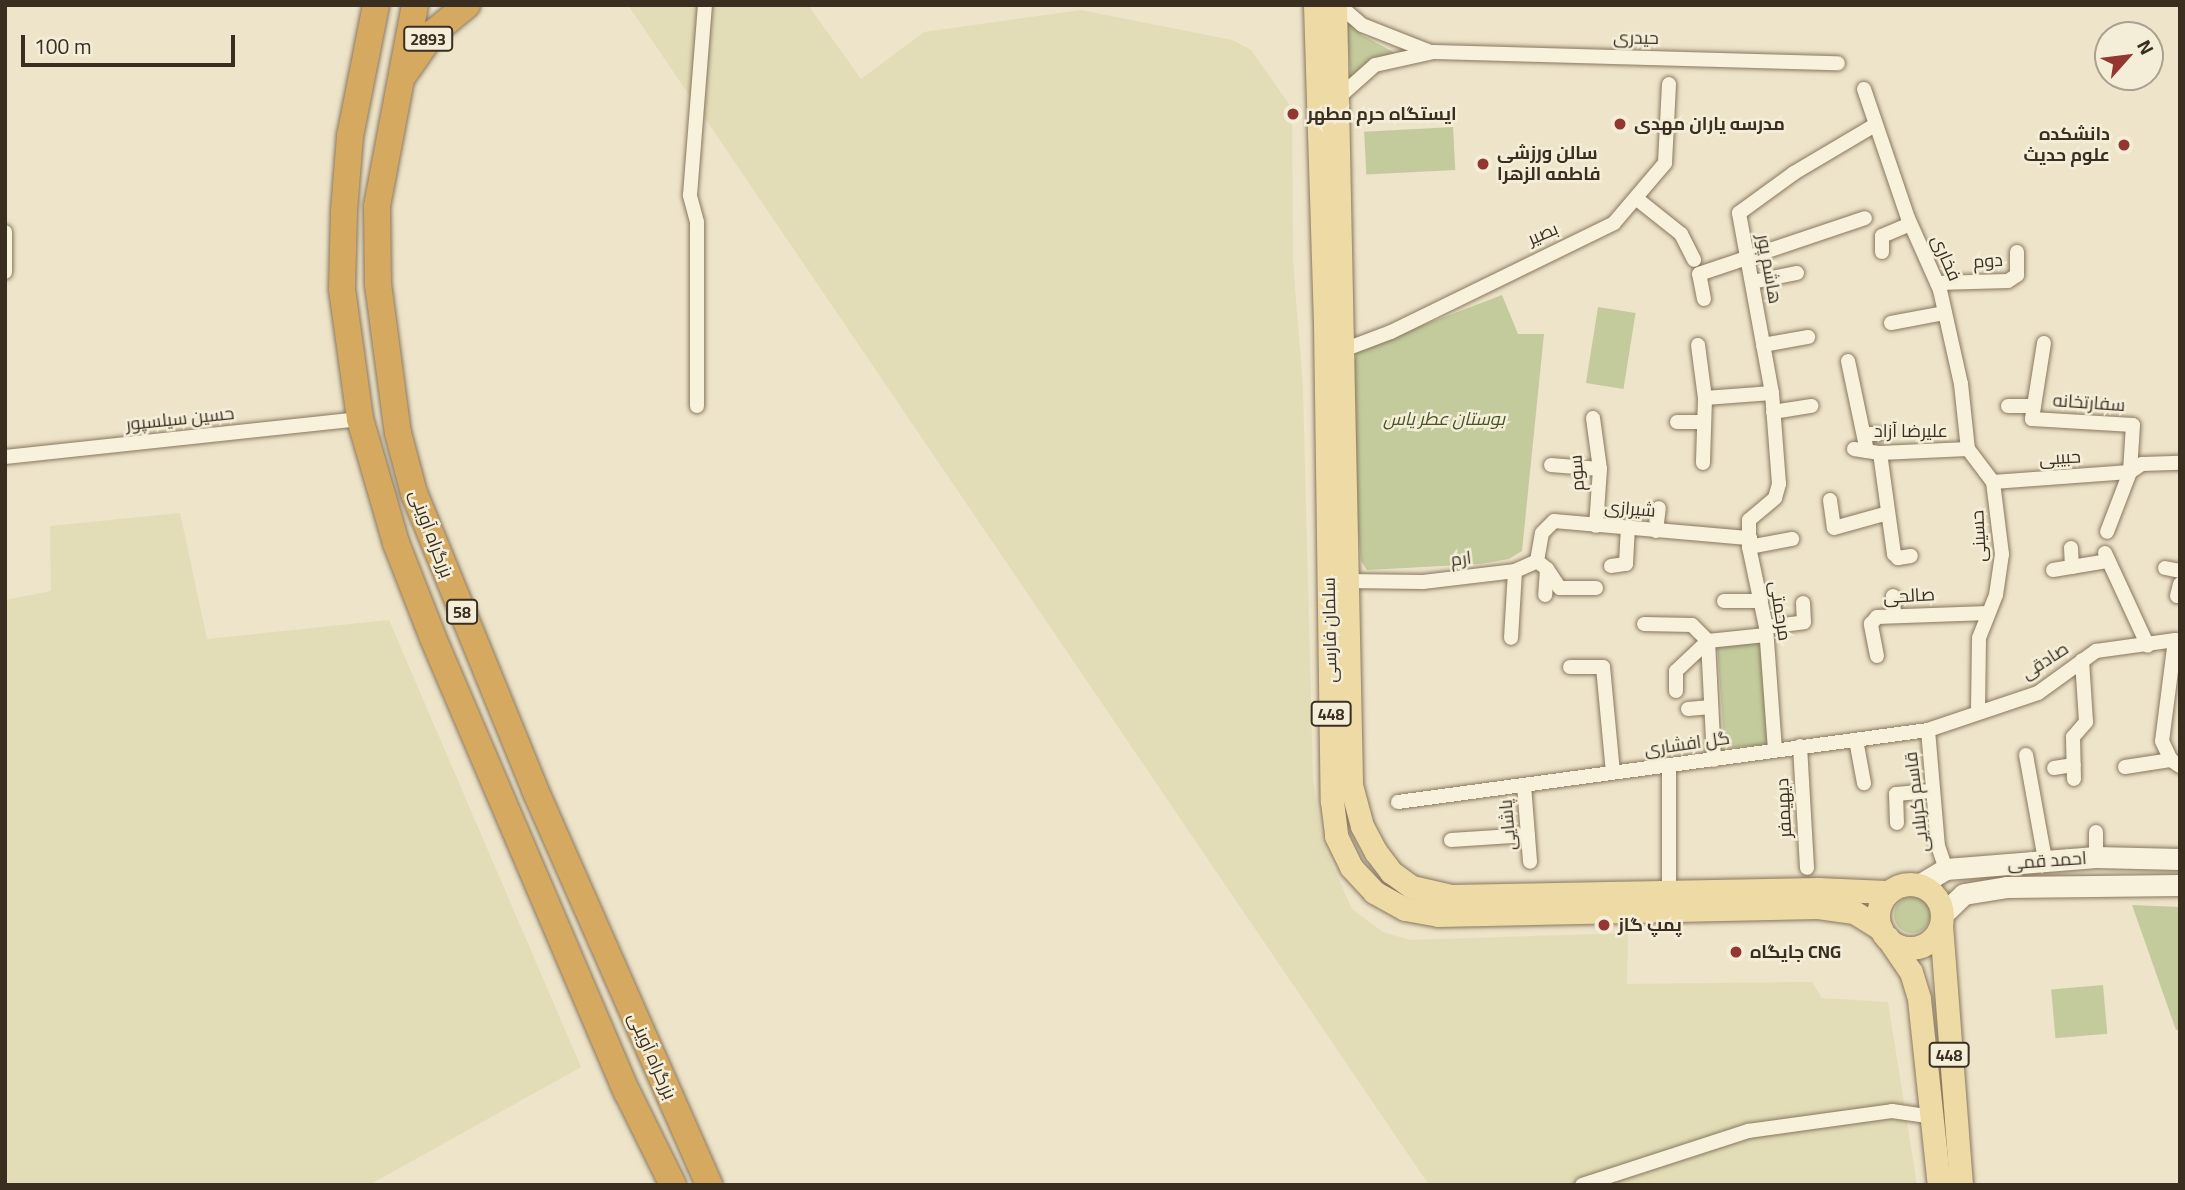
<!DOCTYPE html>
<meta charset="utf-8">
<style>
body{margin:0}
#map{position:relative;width:2185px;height:1190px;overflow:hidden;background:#ede4c9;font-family:Georgia,Cairo,serif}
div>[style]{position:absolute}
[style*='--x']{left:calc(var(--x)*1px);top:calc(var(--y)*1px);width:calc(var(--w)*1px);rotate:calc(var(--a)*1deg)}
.farmland>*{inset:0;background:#e2ddb7}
.green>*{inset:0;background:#c3cb9d;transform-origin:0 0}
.round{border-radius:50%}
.roads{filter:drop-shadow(0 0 2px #88775e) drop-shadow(0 0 2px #88775e)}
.street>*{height:14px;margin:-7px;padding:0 7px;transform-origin:7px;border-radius:7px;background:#f8f1dc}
.secondary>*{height:21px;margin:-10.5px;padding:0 10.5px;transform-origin:10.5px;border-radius:10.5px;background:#f8f1dc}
.primary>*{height:23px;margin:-11.5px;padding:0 11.5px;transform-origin:11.5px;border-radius:11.5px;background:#eddaa4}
.primary>.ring{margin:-11.5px;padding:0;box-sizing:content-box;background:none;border:23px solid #eddaa4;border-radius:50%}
.highway>*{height:26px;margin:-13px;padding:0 13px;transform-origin:13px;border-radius:13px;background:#d6a960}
.dots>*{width:19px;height:19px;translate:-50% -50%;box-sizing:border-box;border:4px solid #f4eed8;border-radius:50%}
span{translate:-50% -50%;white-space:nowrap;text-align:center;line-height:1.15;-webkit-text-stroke:5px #f4eed8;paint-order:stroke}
.shield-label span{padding:2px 5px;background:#f4eed8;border:2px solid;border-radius:5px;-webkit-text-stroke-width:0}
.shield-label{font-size:16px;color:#3a2e21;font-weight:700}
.street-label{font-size:18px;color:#3a2e21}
.poi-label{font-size:18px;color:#3a2e21;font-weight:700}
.left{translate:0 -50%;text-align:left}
.right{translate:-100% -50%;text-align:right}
.park-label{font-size:18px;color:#475529;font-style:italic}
.frame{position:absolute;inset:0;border:7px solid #3a2e21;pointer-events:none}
.north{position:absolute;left:2094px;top:21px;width:70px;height:70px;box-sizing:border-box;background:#f4eed8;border:2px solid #aaa18f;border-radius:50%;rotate:62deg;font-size:19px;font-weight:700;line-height:28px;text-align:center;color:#3a2e21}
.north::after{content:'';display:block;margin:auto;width:24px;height:32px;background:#943631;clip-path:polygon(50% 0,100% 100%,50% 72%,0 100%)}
.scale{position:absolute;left:21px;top:35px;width:214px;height:32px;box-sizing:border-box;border:4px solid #3a2e21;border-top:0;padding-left:9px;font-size:21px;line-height:24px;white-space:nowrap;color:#3a2e21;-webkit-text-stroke:5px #f4eed8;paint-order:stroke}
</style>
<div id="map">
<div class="farmland">
<div style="clip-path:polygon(628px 5px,808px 5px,861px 79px,924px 32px,1081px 10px,1232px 40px,1251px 50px,1292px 108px,1293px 261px,1303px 388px,1313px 779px,1322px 842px,1352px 909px,1383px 932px,1410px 940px,1628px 933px,1627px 984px,1812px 982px,1822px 998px,1888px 1002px,1917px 1185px,1429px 1185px)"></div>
<div style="clip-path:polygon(180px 513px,207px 639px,389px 620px,581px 1067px,369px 1185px,5px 1185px,5px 600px,51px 591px,50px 526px)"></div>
</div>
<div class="green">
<div style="clip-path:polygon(1352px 24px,1362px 35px,1395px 53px,1368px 62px,1351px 79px,1347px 25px)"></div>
<div style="left:1453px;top:127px;width:43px;height:89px;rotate:87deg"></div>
<div style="clip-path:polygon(1502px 295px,1518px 334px,1544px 334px,1522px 551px,1509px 559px,1480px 564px,1367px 570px,1361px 561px,1352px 458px,1353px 365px,1358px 350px)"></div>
<div style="left:1598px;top:307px;width:38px;height:77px;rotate:9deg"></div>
<div style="left:1761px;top:640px;width:105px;height:44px;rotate:86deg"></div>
<div class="round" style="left:1894px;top:897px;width:36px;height:36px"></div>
<div style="clip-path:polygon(2132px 905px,2180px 907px,2180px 1029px,2176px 1030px)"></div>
<div style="left:2103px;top:985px;width:49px;height:52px;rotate:85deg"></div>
</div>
<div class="roads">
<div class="street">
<div style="--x:1339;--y:5;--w:30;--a:41"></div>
<div style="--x:1362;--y:25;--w:71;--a:21.5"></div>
<div style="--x:1864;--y:89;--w:136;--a:71.2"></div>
<div style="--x:1908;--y:218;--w:79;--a:66"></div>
<div style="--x:1940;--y:290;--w:96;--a:77.4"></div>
<div style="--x:1961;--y:384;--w:65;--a:83.9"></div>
<div style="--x:1339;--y:97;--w:48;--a:-41.6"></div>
<div style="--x:1375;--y:65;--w:59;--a:-12.6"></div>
<div style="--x:1433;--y:52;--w:405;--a:1.6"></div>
<div style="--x:1637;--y:199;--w:56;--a:38.5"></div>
<div style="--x:1681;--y:234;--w:29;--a:63"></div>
<div style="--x:5;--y:232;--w:40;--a:90"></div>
<div style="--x:1882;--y:252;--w:16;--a:-90"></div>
<div style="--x:1882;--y:236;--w:30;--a:-23"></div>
<div style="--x:1752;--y:282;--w:46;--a:-11.3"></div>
<div style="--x:1937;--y:283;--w:71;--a:-1.6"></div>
<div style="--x:2008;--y:281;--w:11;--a:-34"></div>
<div style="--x:2017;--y:275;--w:23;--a:-90"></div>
<div style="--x:1704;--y:299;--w:25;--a:-101"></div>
<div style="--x:1699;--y:274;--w:175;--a:-18.6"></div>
<div style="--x:1891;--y:323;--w:55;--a:-10.5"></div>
<div style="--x:2044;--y:343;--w:77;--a:99"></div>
<div style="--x:2032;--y:419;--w:101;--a:3.4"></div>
<div style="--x:2133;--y:425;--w:47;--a:93.7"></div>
<div style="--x:2130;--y:472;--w:64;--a:111"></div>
<div style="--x:1698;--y:345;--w:53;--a:82.5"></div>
<div style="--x:1705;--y:398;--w:65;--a:91.8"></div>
<div style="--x:1763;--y:345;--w:46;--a:-10.1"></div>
<div style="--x:1346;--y:349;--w:48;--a:-20.7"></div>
<div style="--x:1391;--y:332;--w:248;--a:-26"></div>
<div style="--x:1614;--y:223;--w:79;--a:-49.6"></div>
<div style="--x:1665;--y:163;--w:79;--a:-87.1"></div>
<div style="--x:1848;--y:361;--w:92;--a:78.1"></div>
<div style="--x:1705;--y:398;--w:67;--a:-4.3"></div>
<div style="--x:697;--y:406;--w:184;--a:-90"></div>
<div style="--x:697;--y:222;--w:28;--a:-105"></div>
<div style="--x:690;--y:195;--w:191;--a:-85.5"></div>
<div style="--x:2008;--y:406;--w:26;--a:0"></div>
<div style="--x:1773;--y:412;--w:39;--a:-9"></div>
<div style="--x:1593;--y:418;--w:51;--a:82.2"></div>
<div style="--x:1600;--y:469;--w:57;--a:94"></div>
<div style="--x:1677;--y:422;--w:27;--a:0"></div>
<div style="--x:1864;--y:434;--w:14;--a:0"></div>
<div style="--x:1854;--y:449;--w:26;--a:9"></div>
<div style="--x:1880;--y:453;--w:88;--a:-2.6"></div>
<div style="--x:1968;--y:449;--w:41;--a:52.9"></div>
<div style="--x:1993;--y:482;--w:73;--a:82.9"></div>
<div style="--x:2002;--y:554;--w:41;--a:98.3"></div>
<div style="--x:1996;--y:595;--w:46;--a:111.6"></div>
<div style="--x:1979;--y:638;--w:72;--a:90.8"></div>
<div style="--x:1880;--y:453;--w:102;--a:82.1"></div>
<div style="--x:1894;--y:554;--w:6;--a:45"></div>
<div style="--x:1898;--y:558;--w:13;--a:-9"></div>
<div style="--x:5;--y:457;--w:357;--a:-6.1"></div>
<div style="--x:1551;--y:465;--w:49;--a:4.7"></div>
<div style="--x:1993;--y:482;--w:137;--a:-4.2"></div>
<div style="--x:2130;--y:472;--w:14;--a:-34"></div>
<div style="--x:2142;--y:464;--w:38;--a:-2"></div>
<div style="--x:1830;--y:500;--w:28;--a:82"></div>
<div style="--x:1834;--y:528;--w:56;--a:-15.5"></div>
<div style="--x:1656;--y:531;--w:23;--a:-83"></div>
<div style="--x:1749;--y:547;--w:44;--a:-10.5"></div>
<div style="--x:2071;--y:548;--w:19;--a:87"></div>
<div style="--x:2105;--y:553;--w:102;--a:65.2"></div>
<div style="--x:1537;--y:561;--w:28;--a:-80"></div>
<div style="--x:1542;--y:533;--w:17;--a:-45"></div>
<div style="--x:1554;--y:521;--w:197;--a:5"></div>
<div style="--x:1611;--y:566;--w:15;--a:-8"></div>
<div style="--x:1626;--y:564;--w:35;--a:-87"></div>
<div style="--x:2165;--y:568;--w:15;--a:11"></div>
<div style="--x:1547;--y:569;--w:23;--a:56"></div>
<div style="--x:1560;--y:588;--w:36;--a:0"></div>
<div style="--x:2053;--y:570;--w:56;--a:-9.3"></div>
<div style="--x:1515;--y:571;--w:24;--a:-24"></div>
<div style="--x:1537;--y:561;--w:13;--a:39"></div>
<div style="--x:1547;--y:569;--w:26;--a:94"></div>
<div style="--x:1345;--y:581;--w:78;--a:0.7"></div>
<div style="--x:1423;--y:582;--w:93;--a:-6.8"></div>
<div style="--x:1515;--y:571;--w:67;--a:93.4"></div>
<div style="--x:1893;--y:596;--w:20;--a:87"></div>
<div style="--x:2177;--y:596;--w:12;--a:-76"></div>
<div style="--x:1724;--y:601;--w:37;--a:0"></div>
<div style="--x:1644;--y:624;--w:48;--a:1.2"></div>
<div style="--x:1692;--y:625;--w:23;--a:45"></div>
<div style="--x:1708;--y:641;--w:58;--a:-5.9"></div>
<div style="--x:1766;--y:627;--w:38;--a:-7"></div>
<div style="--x:1804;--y:622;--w:19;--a:-93"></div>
<div style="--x:1708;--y:641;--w:119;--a:87.1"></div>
<div style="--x:1877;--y:656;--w:33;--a:-101"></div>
<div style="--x:1871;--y:624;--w:9;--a:-49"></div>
<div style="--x:1877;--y:617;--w:111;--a:-2.1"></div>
<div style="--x:1570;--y:667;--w:33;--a:0"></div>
<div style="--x:1603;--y:667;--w:106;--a:84.6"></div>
<div style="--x:1676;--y:691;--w:20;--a:-90"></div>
<div style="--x:1676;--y:671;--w:44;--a:-43.2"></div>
<div style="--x:1688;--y:709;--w:23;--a:-5"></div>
<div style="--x:1928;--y:730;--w:116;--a:85.1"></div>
<div style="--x:1938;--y:846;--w:24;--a:71"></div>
<div style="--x:1856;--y:740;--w:44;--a:79.5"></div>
<div style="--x:1800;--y:746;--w:122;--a:86.7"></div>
<div style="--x:1775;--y:750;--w:123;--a:-94.2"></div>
<div style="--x:1766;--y:627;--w:82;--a:-102"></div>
<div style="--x:1749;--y:547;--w:27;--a:-90"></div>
<div style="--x:1749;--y:520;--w:34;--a:-40"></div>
<div style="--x:1775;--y:498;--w:15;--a:-74"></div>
<div style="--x:1779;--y:484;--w:91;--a:-94.4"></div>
<div style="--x:1772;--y:393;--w:183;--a:-100.4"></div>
<div style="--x:1739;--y:213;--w:68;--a:-36"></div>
<div style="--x:1794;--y:173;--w:94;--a:-30.7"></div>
<div style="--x:2026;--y:755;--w:107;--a:79.7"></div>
<div style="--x:1669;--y:766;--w:126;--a:90"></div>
<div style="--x:2125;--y:767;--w:47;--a:-8.7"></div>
<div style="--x:2054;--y:768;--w:20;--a:-9"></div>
<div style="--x:2074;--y:779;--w:42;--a:-91.4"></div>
<div style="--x:2073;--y:737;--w:20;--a:-49"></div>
<div style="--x:2086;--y:722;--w:62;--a:-93.7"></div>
<div style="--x:1524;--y:785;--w:77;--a:85.5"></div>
<div style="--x:1398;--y:802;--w:535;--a:-7.74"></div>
<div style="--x:1928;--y:730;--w:116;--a:-18.6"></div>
<div style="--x:2038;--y:693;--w:72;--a:-35.9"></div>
<div style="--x:2096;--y:651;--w:80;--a:-7.9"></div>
<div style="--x:2175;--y:640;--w:102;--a:97.3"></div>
<div style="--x:2162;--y:741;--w:21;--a:65"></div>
<div style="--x:2171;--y:760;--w:11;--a:34"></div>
<div style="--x:1897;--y:823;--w:29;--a:-92"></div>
<div style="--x:1896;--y:794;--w:37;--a:-5"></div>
<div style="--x:2096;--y:832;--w:25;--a:90"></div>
<div style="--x:1451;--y:840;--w:77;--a:-3.7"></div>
<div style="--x:1582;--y:1185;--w:175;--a:-18"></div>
<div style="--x:1748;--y:1131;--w:145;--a:-7.9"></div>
<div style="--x:1892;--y:1111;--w:41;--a:8.3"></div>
</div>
<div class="secondary">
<div style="--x:1919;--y:885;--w:31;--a:-31"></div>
<div style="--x:1946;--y:869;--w:150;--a:-4.6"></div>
<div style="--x:2096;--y:857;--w:84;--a:1.4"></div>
<div style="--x:1942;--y:915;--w:30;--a:-44"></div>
<div style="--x:1964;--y:894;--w:44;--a:-9.2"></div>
<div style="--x:2007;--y:887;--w:173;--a:-0.7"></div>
</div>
<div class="primary">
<div style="--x:1315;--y:5;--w:317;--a:88.2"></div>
<div style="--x:1325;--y:322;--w:479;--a:89.2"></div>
<div style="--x:1332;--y:801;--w:35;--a:83"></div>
<div style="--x:1336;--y:836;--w:34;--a:64"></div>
<div style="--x:1351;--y:867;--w:34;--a:47"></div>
<div style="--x:1374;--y:892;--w:35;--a:29"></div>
<div style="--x:1405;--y:909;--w:34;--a:10"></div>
<div style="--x:1438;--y:915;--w:380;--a:-1.2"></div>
<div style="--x:1818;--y:907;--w:36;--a:8"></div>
<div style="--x:1854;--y:912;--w:32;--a:32"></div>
<div style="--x:1335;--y:5;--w:780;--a:88.82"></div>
<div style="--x:1351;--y:785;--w:42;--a:75"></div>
<div style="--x:1362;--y:826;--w:30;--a:62"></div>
<div style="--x:1376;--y:852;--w:25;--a:53"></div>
<div style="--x:1391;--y:872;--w:26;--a:36"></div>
<div style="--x:1412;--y:887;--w:40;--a:13"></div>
<div style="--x:1451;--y:896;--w:367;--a:-1.1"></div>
<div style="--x:1818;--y:889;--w:70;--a:2.5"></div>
<div class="ring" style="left:1878px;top:884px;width:41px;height:41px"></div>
<div style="--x:1941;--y:925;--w:261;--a:85.6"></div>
<div style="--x:1887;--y:937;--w:42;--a:55.6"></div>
<div style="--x:1911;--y:972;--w:28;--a:73"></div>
<div style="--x:1919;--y:999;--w:187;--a:83.9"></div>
</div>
<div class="highway">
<div style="--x:376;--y:5;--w:134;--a:101.2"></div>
<div style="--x:350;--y:136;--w:75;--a:94.6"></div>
<div style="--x:344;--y:211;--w:78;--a:91.5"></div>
<div style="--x:342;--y:289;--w:131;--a:82.1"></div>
<div style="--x:360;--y:419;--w:129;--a:73.8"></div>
<div style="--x:396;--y:543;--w:102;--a:68.7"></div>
<div style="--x:433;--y:638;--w:494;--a:66.9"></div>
<div style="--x:627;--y:1092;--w:104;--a:63.7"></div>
<div style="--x:415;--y:5;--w:205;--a:100.7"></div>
<div style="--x:377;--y:206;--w:78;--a:89.3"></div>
<div style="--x:378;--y:284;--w:150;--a:82.4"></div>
<div style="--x:398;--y:433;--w:62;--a:75.1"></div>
<div style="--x:414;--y:493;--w:321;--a:67.8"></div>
<div style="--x:535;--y:790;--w:432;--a:66.2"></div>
<div style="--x:405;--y:73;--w:49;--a:-55"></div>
<div style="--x:433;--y:33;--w:44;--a:-39.5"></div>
</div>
</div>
<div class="dots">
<div style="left:1293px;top:114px;background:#943631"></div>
<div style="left:1620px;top:124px;background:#943631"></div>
<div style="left:2124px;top:145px;background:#943631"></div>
<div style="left:1483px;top:164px;background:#943631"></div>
<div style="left:1604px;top:925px;background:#943631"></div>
<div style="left:1736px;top:952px;background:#943631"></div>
</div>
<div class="shield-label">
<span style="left:428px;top:39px">2893</span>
<span style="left:462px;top:612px">58</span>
<span style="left:1331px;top:714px">448</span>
<span style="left:1949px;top:1055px">448</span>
</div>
<div class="street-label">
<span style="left:1636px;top:38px;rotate:1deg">حیدری</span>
<span style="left:1543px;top:234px;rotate:-23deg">بصیر</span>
<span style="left:1946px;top:258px;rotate:67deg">فخاری</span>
<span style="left:1988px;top:261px;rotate:-4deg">دوم</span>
<span style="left:1769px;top:269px;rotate:80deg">هاشم پور</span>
<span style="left:2089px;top:403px;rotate:4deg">سفارتخانه</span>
<span style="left:180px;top:419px;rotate:-6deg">حسین سیلسپور</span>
<span style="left:1911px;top:431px">علیرضا آزاد</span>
<span style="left:2060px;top:458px;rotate:-4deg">حبیبی</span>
<span style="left:1577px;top:473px;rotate:-94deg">سوم</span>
<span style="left:1630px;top:509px;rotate:5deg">شیرازی</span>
<span style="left:431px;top:534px;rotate:69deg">بزرگراه آوینی</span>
<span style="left:1979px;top:536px;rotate:-93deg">حسینی</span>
<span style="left:1461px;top:559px;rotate:-7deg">ارم</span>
<span style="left:1909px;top:596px;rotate:-3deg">صالحی</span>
<span style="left:1780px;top:611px;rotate:81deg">مرحمتی</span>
<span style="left:1330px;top:630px;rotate:-91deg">سلمان فارسی</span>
<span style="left:2045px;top:661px;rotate:-33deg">صادقی</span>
<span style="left:1687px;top:744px;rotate:-8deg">گل افشاری</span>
<span style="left:1917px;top:802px;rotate:-97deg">قاسم کربلایی</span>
<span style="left:1784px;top:808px;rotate:-93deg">دیهیمفر</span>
<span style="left:1508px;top:825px;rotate:-95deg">پاشایی</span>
<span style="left:2047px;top:861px;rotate:-4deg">احمد قمی</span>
<span style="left:652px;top:1056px;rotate:66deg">بزرگراه آوینی</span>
</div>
<div class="poi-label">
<span class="left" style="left:1307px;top:114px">ایستگاه حرم مطهر</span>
<span class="left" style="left:1634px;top:124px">مدرسه یاران مهدی</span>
<span class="right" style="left:2110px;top:145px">دانشکده<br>علوم حدیث</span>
<span class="left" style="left:1497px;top:164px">سالن ورزشی<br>فاطمه الزهرا</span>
<span class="left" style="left:1618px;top:925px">پمپ گاز</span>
<span class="left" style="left:1750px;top:952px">جایگاه CNG</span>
</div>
<div class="park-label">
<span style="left:1444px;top:419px">بوستان عطر یاس</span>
</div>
<div class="frame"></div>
<div class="north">N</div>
<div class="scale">100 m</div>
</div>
